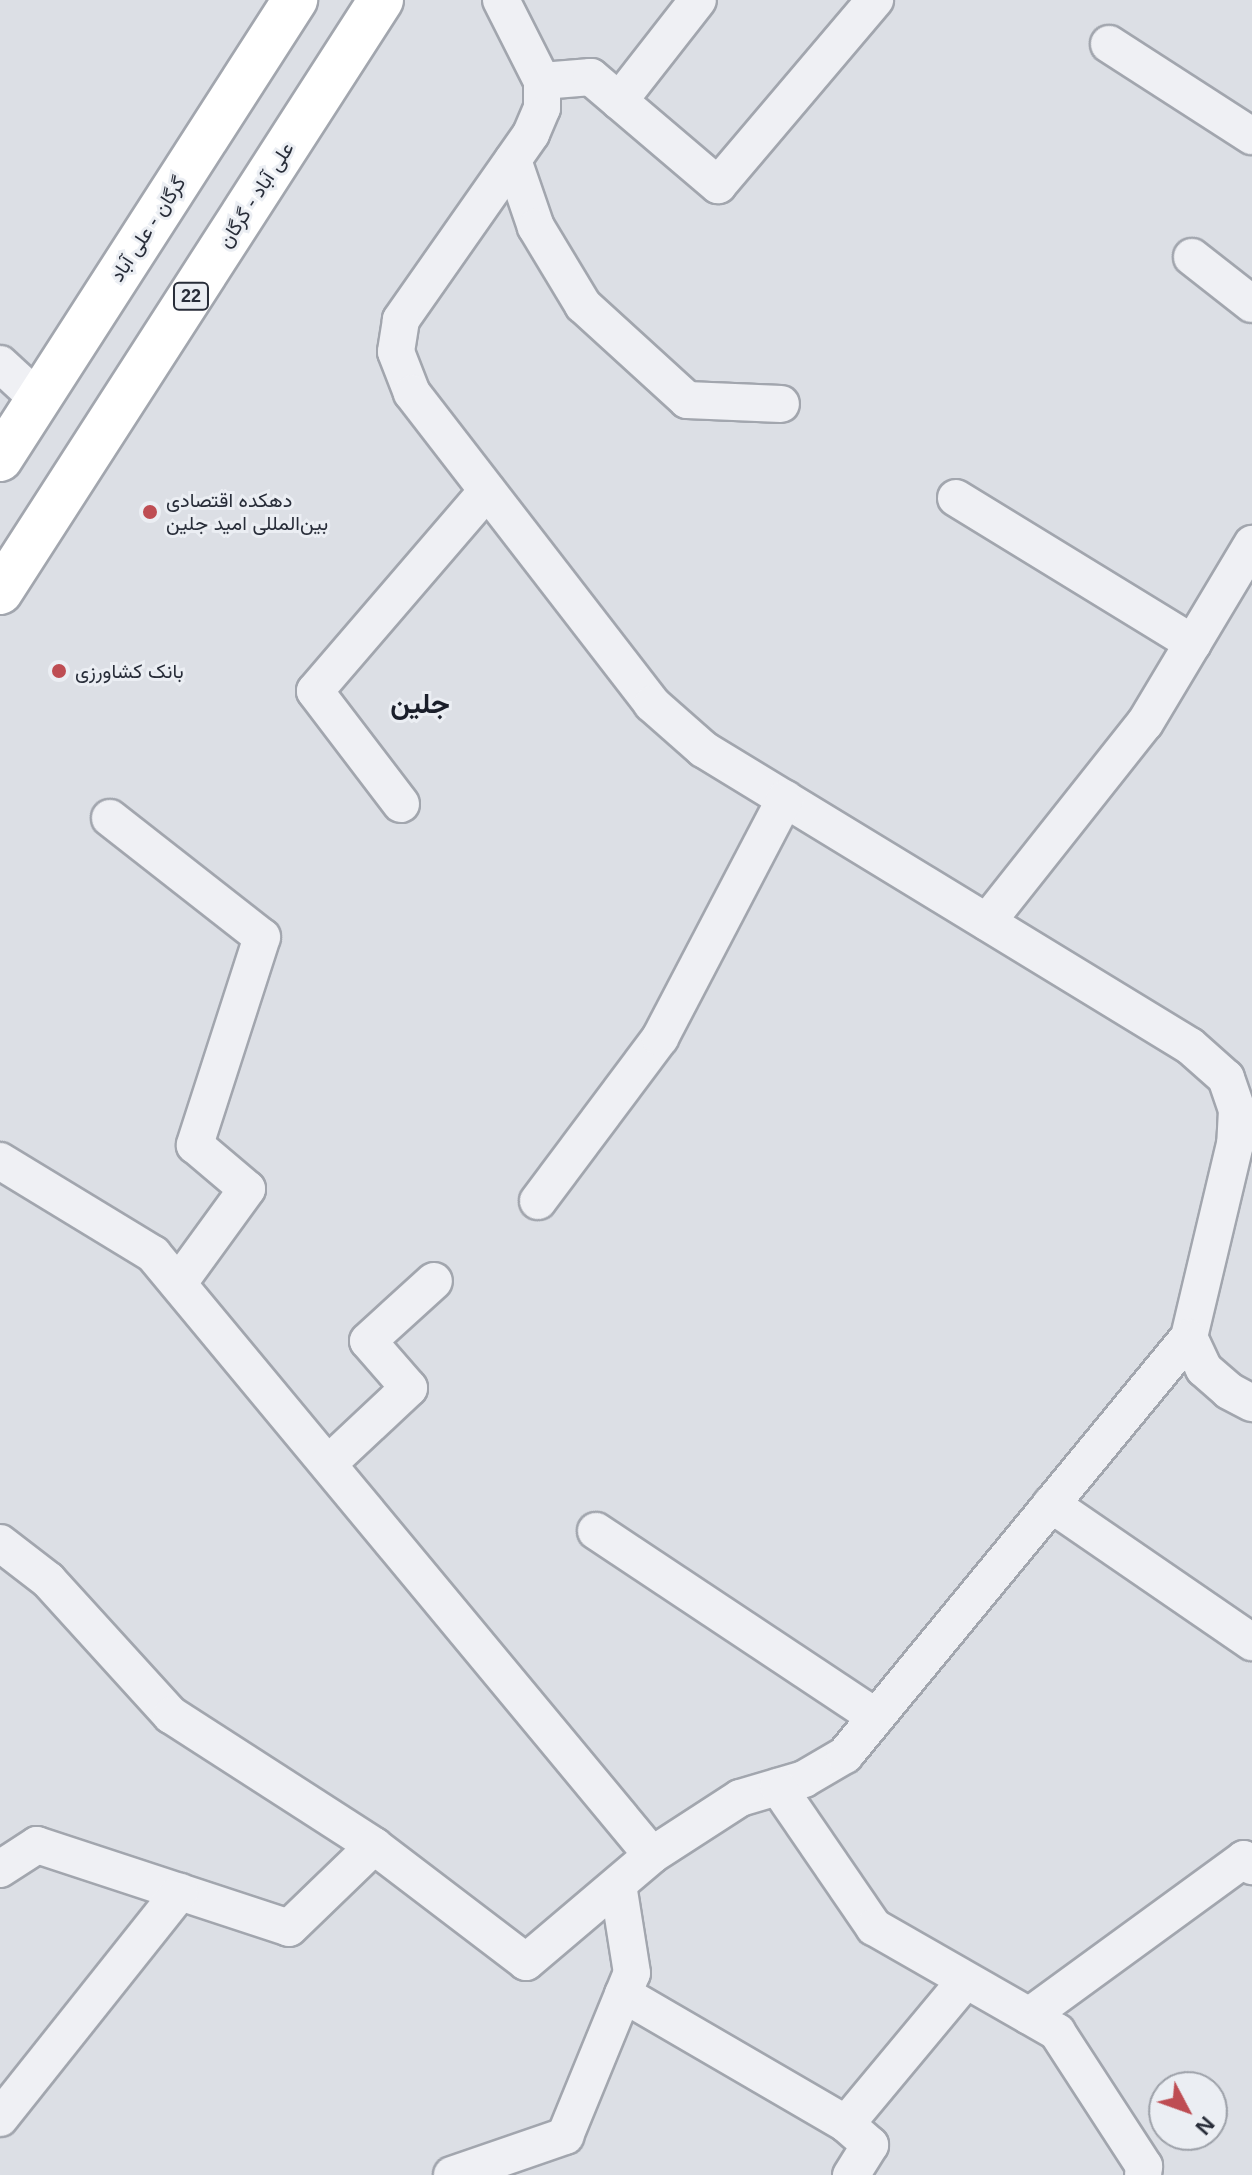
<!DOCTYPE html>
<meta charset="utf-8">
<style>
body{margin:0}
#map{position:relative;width:1252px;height:2175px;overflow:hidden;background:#dcdfe5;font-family:Helvetica,Vazirmatn,sans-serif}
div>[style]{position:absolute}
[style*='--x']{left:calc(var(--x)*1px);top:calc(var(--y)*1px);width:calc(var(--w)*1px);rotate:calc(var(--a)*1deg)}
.roads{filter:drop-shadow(2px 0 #a2a6ae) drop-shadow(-2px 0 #a2a6ae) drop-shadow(0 2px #a2a6ae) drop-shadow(0 -2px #a2a6ae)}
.minor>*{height:36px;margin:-18px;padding:0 18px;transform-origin:18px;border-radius:18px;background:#eff0f4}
.trunk>*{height:44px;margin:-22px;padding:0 22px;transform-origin:22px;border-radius:22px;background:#fff}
.dots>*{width:22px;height:22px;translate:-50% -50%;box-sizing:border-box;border:4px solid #ebeef3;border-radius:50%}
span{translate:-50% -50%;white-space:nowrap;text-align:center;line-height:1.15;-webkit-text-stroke:6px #ebeef3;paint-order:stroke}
.shield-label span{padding:2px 6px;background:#ebeef3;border:2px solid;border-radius:6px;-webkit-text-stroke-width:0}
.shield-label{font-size:18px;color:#282d39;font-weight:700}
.street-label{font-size:20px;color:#282d39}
.poi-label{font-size:20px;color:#282d39}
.left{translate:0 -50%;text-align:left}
.district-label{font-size:28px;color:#1a1e2a;font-weight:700}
.north{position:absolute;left:1148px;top:2071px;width:80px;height:80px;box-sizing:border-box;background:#ebeef3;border:2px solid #9da1a9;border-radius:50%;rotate:131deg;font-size:22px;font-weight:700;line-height:32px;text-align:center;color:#282d39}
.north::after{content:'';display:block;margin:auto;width:28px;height:36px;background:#be4d53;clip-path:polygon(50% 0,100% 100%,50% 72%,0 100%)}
</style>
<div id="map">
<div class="roads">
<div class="minor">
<i style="--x:501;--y:0;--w:91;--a:63.2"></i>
<i style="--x:542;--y:81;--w:27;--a:90"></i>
<i style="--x:542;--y:108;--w:28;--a:113"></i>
<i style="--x:531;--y:134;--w:227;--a:125"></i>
<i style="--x:401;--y:320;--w:32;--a:99"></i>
<i style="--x:396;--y:352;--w:44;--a:68.7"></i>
<i style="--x:412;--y:393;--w:393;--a:52.3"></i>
<i style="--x:652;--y:704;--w:68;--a:41.4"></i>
<i style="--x:703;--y:749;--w:570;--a:31.38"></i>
<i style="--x:1190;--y:1046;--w:48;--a:41.6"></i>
<i style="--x:1226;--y:1078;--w:34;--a:71"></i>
<i style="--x:1237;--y:1110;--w:34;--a:93"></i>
<i style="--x:1235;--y:1144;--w:198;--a:103.4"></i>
<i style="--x:1189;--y:1337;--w:35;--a:65"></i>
<i style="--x:1204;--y:1369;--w:33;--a:41"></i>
<i style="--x:1229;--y:1391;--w:26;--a:28"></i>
<i style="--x:1109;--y:44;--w:170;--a:32.8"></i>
<i style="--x:542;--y:81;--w:49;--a:-4.7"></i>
<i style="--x:591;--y:77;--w:167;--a:40.4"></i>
<i style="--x:718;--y:185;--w:243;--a:-49.7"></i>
<i style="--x:619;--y:101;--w:128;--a:-52"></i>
<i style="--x:513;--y:160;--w:71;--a:71.1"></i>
<i style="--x:536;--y:227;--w:91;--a:58.9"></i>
<i style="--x:583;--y:305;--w:141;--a:42.4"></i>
<i style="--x:687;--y:400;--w:94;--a:2.4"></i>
<i style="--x:1192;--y:257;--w:76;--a:38.1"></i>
<i style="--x:0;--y:364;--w:52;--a:42.6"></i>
<i style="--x:956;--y:498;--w:278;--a:31.5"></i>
<i style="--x:401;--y:804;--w:142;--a:-127.3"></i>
<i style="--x:315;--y:691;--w:264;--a:-49.3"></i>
<i style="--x:110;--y:818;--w:193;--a:38.1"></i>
<i style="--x:262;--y:937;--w:219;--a:107.9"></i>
<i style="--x:195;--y:1145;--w:68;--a:40.2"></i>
<i style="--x:247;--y:1189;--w:117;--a:126"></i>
<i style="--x:987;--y:922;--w:254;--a:-51.6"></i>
<i style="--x:1145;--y:723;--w:209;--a:-59.1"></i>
<i style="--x:0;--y:1161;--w:179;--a:31.3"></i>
<i style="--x:153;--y:1254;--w:781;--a:50.3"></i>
<i style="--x:538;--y:1201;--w:204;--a:-53.2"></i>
<i style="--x:660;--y:1038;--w:270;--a:-62.4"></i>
<i style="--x:328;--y:1464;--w:111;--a:-43.2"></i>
<i style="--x:409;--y:1388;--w:62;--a:-131.1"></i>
<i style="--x:368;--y:1341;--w:89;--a:-42.3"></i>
<i style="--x:1051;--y:1504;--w:244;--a:34.5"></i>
<i style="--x:596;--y:1531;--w:336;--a:33.6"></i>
<i style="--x:0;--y:1543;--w:61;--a:37.6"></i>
<i style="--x:48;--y:1580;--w:183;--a:47.7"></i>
<i style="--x:171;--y:1715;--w:242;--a:32.8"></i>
<i style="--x:374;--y:1846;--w:191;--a:37.3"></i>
<i style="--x:526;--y:1962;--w:165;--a:-40.3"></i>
<i style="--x:652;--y:1855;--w:105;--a:-32.9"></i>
<i style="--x:740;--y:1798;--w:67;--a:-16.5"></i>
<i style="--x:804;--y:1779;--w:48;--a:-30.3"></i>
<i style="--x:845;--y:1755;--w:541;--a:-50.55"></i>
<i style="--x:778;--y:1787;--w:170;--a:55.6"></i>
<i style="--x:874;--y:1927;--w:211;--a:29.8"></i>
<i style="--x:1057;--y:2032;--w:160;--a:57"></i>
<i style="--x:1144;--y:2166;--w:9;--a:96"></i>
<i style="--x:0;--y:1869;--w:44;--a:-33"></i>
<i style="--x:37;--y:1845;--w:265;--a:18.2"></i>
<i style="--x:289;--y:1928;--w:118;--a:-44"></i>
<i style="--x:623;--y:1994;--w:258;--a:30.2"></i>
<i style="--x:846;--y:2124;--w:187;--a:-50.2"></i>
<i style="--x:1029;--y:2016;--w:266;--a:-36.1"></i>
<i style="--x:1244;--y:1859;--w:11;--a:41"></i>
<i style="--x:0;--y:2118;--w:289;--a:-51.5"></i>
<i style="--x:846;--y:2124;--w:32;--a:41"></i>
<i style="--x:870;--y:2145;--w:36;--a:122"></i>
<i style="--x:452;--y:2175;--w:120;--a:-19"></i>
<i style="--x:565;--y:2136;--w:176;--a:-67.7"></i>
<i style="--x:632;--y:1973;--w:89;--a:-99"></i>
</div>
<div class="trunk">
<i style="--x:0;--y:459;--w:546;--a:-57.27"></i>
<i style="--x:0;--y:592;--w:704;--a:-57.24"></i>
</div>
</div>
<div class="dots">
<i style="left:150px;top:512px;background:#be4d53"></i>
<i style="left:59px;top:671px;background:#be4d53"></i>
</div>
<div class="shield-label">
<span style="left:191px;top:296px">22</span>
</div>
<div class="street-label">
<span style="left:256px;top:195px;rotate:-57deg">علی آباد - گرگان</span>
<span style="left:148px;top:229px;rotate:-57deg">گرگان - علی آباد</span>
</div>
<div class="poi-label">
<span class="left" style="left:166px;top:512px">دهکده اقتصادی<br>بین‌المللی امید جلین</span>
<span class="left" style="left:75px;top:671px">بانک کشاورزی</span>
</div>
<div class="district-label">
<span style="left:420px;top:704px">جلین</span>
</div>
<div class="north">N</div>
</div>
